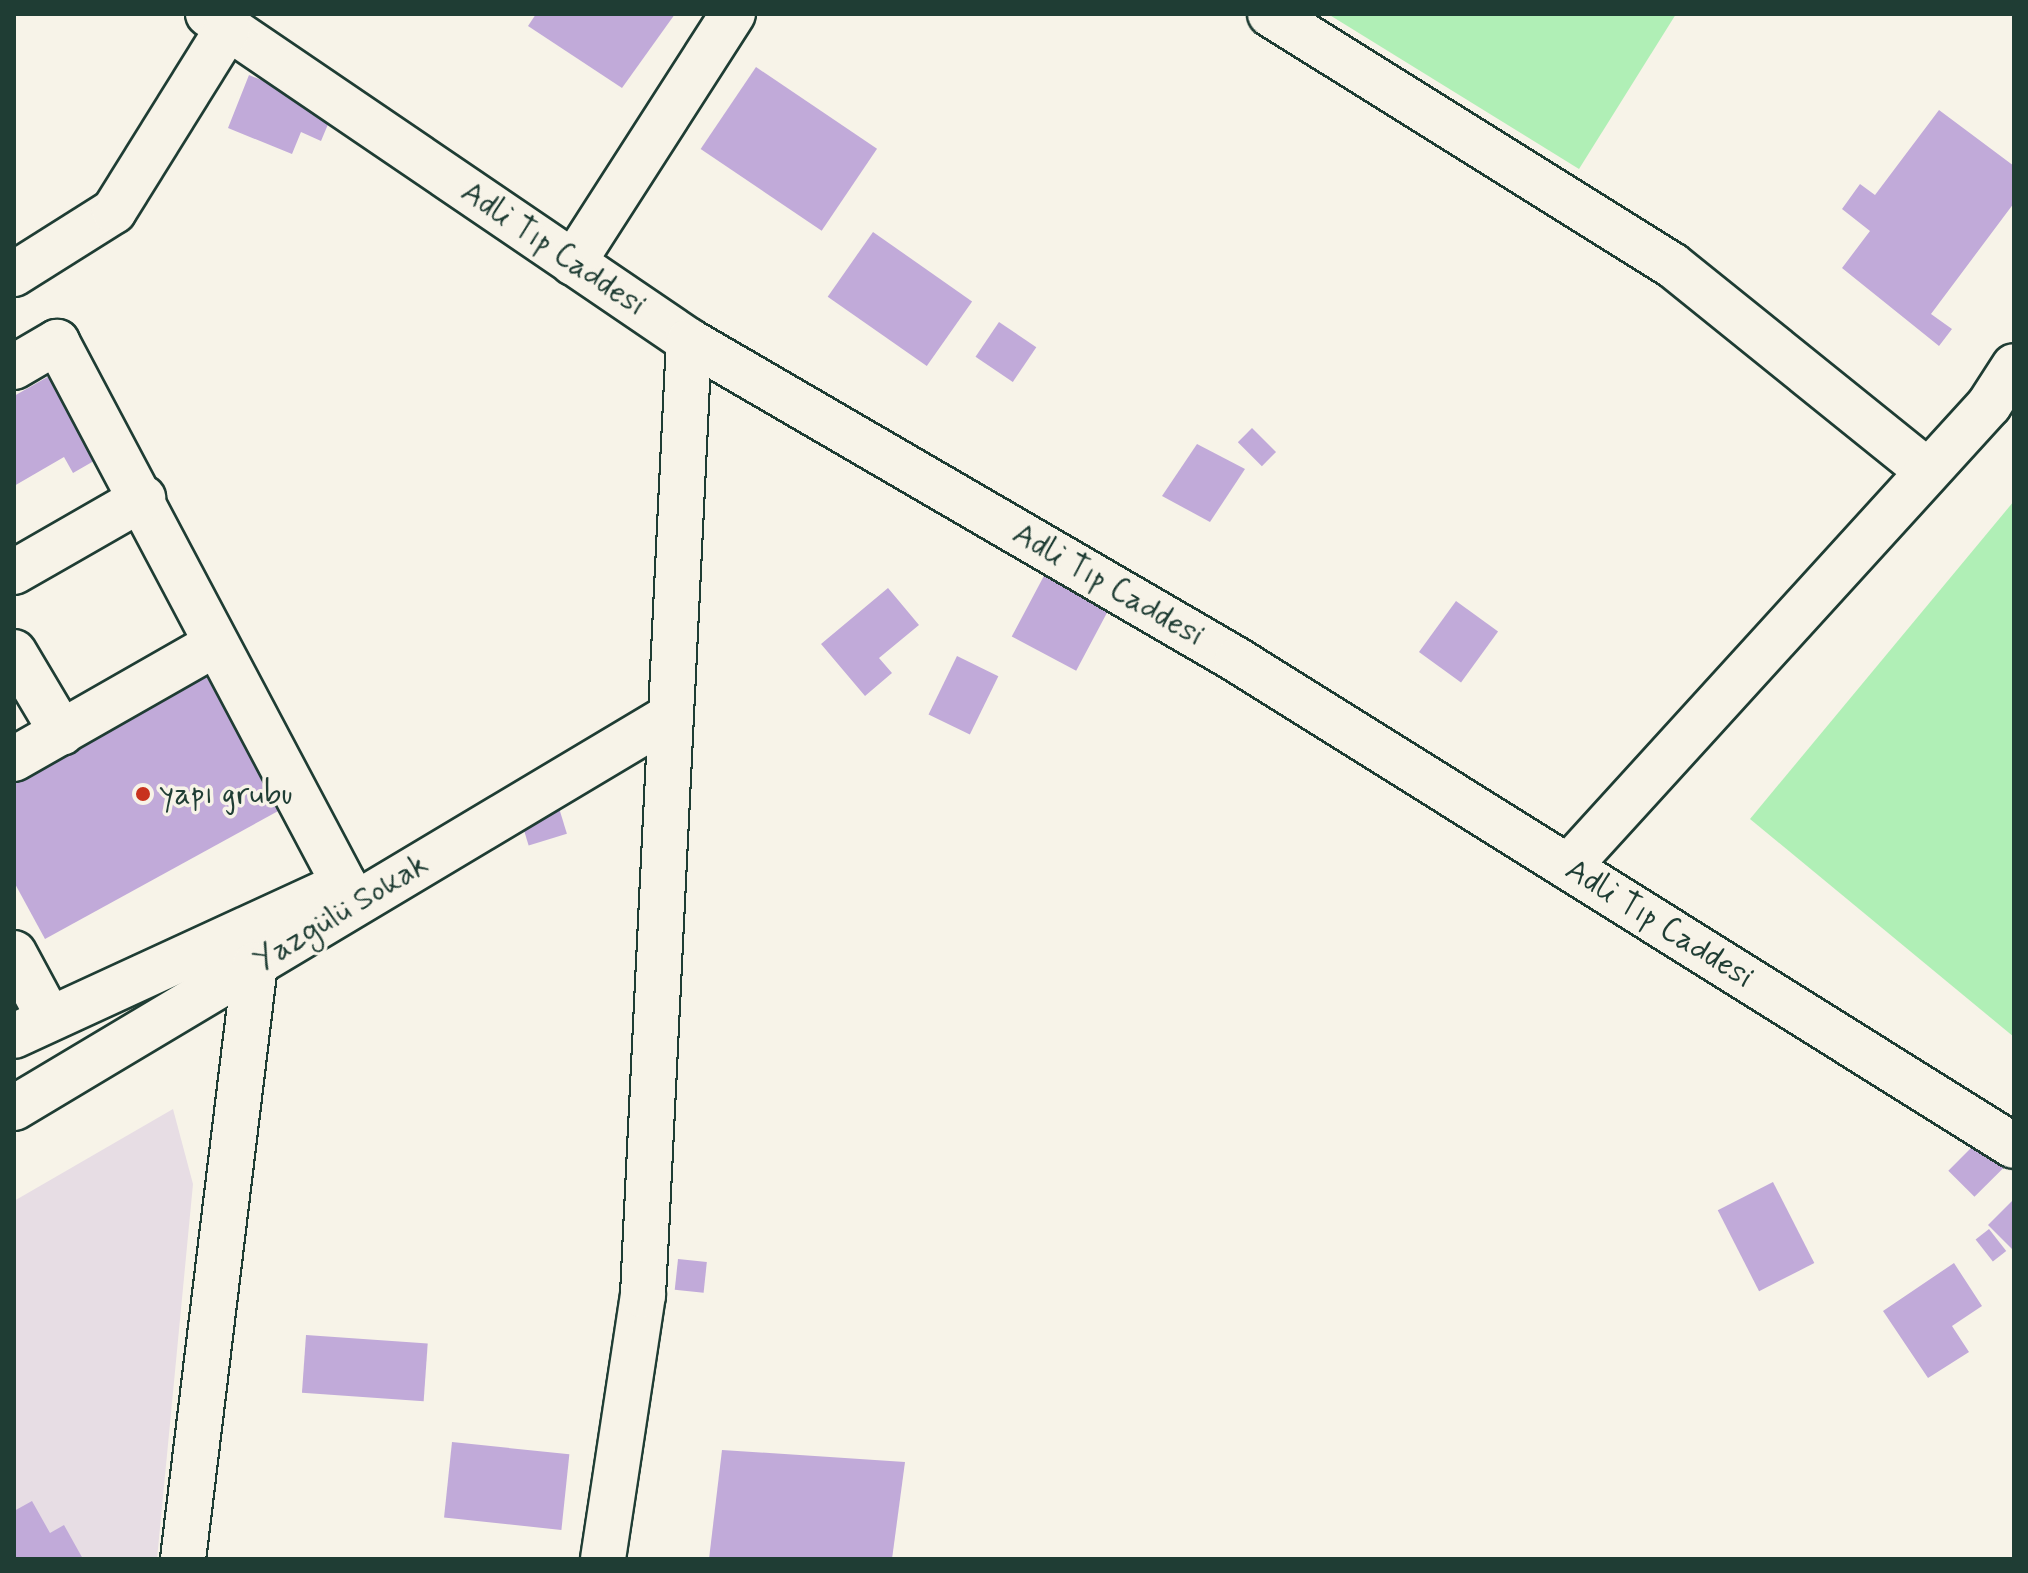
<!DOCTYPE html>
<meta charset="utf-8">
<style>
body{margin:0}
#map{position:relative;width:2028px;height:1573px;overflow:hidden;background:#f7f3e8;font-family:Mynerve,sans-serif}
div>[style]{position:absolute}
[style*='--x']{left:calc(var(--x)*1px);top:calc(var(--y)*1px);width:calc(var(--w)*1px);rotate:calc(var(--a)*1deg)}
.built>*{inset:0;background:#e7dde4}
.green>*{inset:0;background:#b0efb6}
.building>*{inset:0;background:#c1aad9;transform-origin:0 0}
.roads{filter:drop-shadow(2px 0 #1f3d34) drop-shadow(-2px 0 #1f3d34) drop-shadow(0 2px #1f3d34) drop-shadow(0 -2px #1f3d34)}
.minor>*{height:44px;margin:-22px;padding:0 22px;transform-origin:22px;border-radius:22px;background:#f7f3e8}
.dots>*{width:22px;height:22px;translate:-50% -50%;box-sizing:border-box;border:4px solid #f7f3e8;border-radius:50%}
span{translate:-50% -50%;white-space:nowrap;text-align:center;line-height:1.15;-webkit-text-stroke:7px #f7f3e8;paint-order:stroke}
.street-label{font-size:32px;color:#1f3d34}
.poi-label{font-size:32px;color:#1f3d34}
.left{translate:0 -50%;text-align:left}
.frame{position:absolute;inset:0;border:16px solid #1f3d34;pointer-events:none}
</style>
<div id="map">
<div class="built">
<i style="clip-path:polygon(173px 1109px,193px 1184px,157px 1559px,14px 1559px,14px 1201px)"></i>
</div>
<div class="green">
<i style="clip-path:polygon(1328px 14px,1676px 14px,1579px 169px)"></i>
<i style="clip-path:polygon(2014px 501px,2014px 1037px,1750px 819px)"></i>
</div>
<div class="building">
<i style="clip-path:polygon(536px 14px,675px 14px,622px 88px,528px 26px)"></i>
<i style="left:756px;top:67px;width:146px;height:99px;rotate:34deg"></i>
<i style="clip-path:polygon(249px 75px,334px 110px,321px 141px,301px 132px,292px 154px,228px 128px)"></i>
<i style="clip-path:polygon(1939px 110px,2014px 166px,2014px 203px,1931px 314px,1952px 329px,1939px 346px,1842px 268px,1870px 231px,1842px 209px,1860px 184px,1875px 195px)"></i>
<i style="left:873px;top:232px;width:121px;height:79px;rotate:35deg"></i>
<i style="left:999px;top:322px;width:45px;height:42px;rotate:34deg"></i>
<i style="clip-path:polygon(58px 371px,106px 454px,73px 473px,64px 457px,14px 486px,14px 396px)"></i>
<i style="left:1252px;top:428px;width:34px;height:20px;rotate:45deg"></i>
<i style="clip-path:polygon(1197px 444px,1245px 469px,1210px 522px,1162px 496px)"></i>
<i style="left:1046px;top:572px;width:73px;height:73px;rotate:28deg"></i>
<i style="clip-path:polygon(888px 588px,919px 625px,879px 658px,892px 673px,865px 696px,821px 644px)"></i>
<i style="left:1456px;top:601px;width:52px;height:63px;rotate:36deg"></i>
<i style="left:957px;top:656px;width:46px;height:65px;rotate:26deg"></i>
<i style="clip-path:polygon(205px 674px,280px 810px,45px 939px,14px 882px,14px 779px)"></i>
<i style="left:559px;top:808px;width:27px;height:40px;rotate:73deg"></i>
<i style="left:1978px;top:1141px;width:37px;height:42px;rotate:45deg"></i>
<i style="left:1773px;top:1182px;width:91px;height:62px;rotate:63deg"></i>
<i style="clip-path:polygon(2014px 1199px,2014px 1251px,1988px 1225px)"></i>
<i style="left:1989px;top:1229px;width:28px;height:17px;rotate:52deg"></i>
<i style="left:678px;top:1259px;width:29px;height:31px;rotate:6deg"></i>
<i style="clip-path:polygon(1954px 1263px,1982px 1306px,1952px 1326px,1969px 1352px,1928px 1378px,1883px 1311px)"></i>
<i style="left:306px;top:1335px;width:122px;height:58px;rotate:4deg"></i>
<i style="left:452px;top:1442px;width:118px;height:76px;rotate:6deg"></i>
<i style="clip-path:polygon(722px 1450px,905px 1462px,892px 1559px,709px 1559px)"></i>
<i style="clip-path:polygon(32px 1501px,50px 1533px,64px 1525px,83px 1559px,14px 1559px,14px 1511px)"></i>
</div>
<div class="roads">
<div class="minor">
<i style="--x:208;--y:14;--w:582;--a:34.21"></i>
<i style="--x:689;--y:341;--w:634;--a:30.2"></i>
<i style="--x:1237;--y:660;--w:916;--a:32.03"></i>
<i style="--x:1270;--y:14;--w:474;--a:32"></i>
<i style="--x:1672;--y:265;--w:328;--a:38.9"></i>
<i style="--x:573;--y:263;--w:296;--a:-57.3"></i>
<i style="--x:14;--y:274;--w:118;--a:-32.2"></i>
<i style="--x:114;--y:211;--w:216;--a:-58.1"></i>
<i style="--x:14;--y:367;--w:50;--a:-30.2"></i>
<i style="--x:57;--y:342;--w:613;--a:62.1"></i>
<i style="--x:344;--y:884;--w:363;--a:155.3"></i>
<i style="--x:14;--y:572;--w:149;--a:-29.8"></i>
<i style="--x:14;--y:652;--w:94;--a:59.3"></i>
<i style="--x:14;--y:759;--w:232;--a:-29.7"></i>
<i style="--x:1568;--y:867;--w:625;--a:-47.66"></i>
<i style="--x:1989;--y:405;--w:46;--a:-57.3"></i>
<i style="--x:14;--y:953;--w:74;--a:61.7"></i>
<i style="--x:14;--y:1108;--w:761;--a:-30.85"></i>
<i style="--x:183;--y:1559;--w:599;--a:-83.1"></i>
<i style="--x:603;--y:1559;--w:267;--a:-81.4"></i>
<i style="--x:643;--y:1295;--w:955;--a:-87.24"></i>
</div>
</div>
<div class="dots">
<i style="left:143px;top:794px;background:#c8321e"></i>
</div>
<div class="street-label">
<span style="left:553px;top:249px;rotate:34deg">Adli Tıp Caddesi</span>
<span style="left:1108px;top:585px;rotate:30deg">Adli Tıp Caddesi</span>
<span style="left:341px;top:913px;rotate:-31deg">Yazgülü Sokak</span>
<span style="left:1659px;top:924px;rotate:32deg">Adli Tıp Caddesi</span>
</div>
<div class="poi-label">
<span class="left" style="left:159px;top:794px">yapı grubu</span>
</div>
<div class="frame"></div>
</div>
